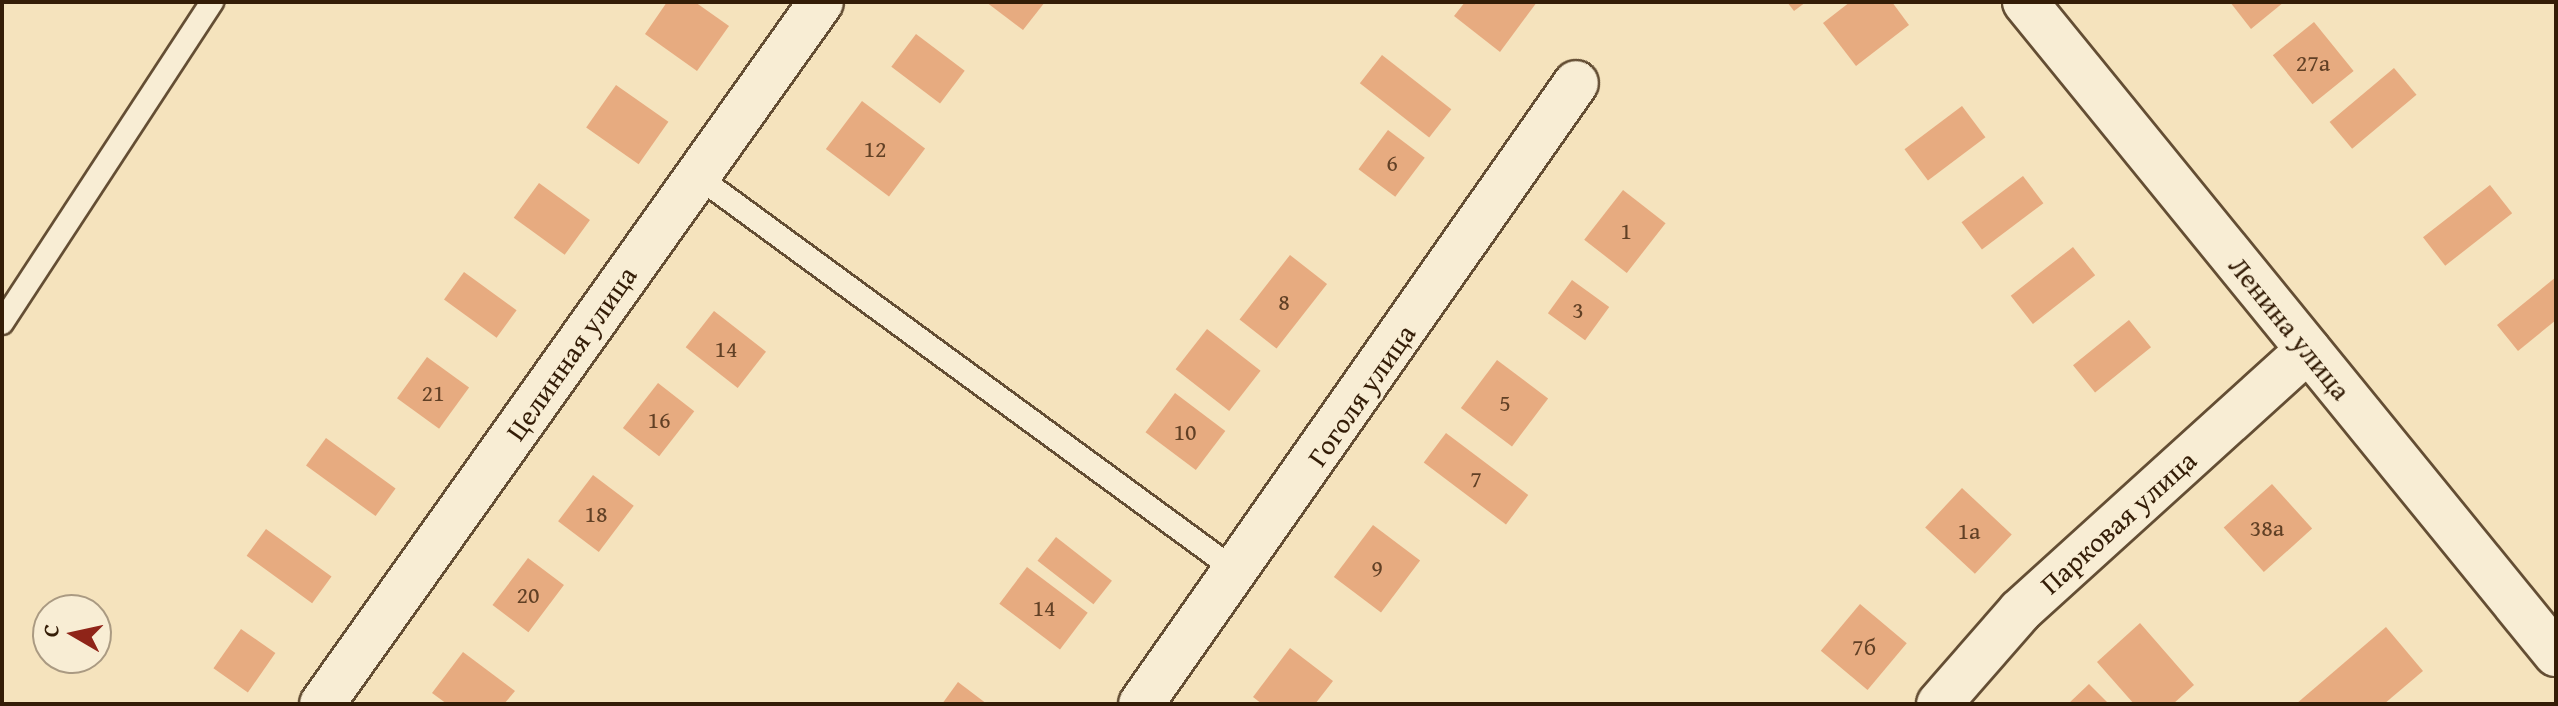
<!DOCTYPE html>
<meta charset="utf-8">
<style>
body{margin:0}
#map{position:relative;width:2558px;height:706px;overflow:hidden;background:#f5e3bd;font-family:"Gentium Book Plus",serif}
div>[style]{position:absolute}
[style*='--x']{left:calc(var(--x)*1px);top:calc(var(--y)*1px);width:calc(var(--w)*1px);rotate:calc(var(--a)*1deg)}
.building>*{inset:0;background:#e7ab80;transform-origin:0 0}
.roads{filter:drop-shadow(2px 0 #644e34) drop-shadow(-2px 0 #644e34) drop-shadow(0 2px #644e34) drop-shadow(0 -2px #644e34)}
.service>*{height:22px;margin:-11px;padding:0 11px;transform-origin:11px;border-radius:11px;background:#f8edd4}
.minor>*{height:44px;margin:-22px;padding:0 22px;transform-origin:22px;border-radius:22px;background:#f8edd4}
.tertiary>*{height:44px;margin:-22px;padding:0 22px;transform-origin:22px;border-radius:22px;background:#f8edd4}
span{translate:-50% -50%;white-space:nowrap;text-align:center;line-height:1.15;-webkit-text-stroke:6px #f8edd4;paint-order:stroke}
.number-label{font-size:24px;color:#614025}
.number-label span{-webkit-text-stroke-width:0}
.street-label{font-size:28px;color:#341d07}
.frame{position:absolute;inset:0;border:4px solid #341d07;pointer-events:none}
.north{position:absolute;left:32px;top:594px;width:80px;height:80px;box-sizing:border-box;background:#f8edd4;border:2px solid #aa9a82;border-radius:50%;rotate:279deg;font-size:22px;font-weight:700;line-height:32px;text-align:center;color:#341d07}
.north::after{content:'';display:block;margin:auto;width:28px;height:36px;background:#8f2418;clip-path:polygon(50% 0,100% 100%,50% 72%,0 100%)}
</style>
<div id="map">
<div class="building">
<i style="clip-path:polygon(667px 2px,695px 2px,729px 26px,697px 71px,645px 34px)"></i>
<i style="clip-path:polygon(986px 2px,1045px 2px,1023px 30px)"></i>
<i style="clip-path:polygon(1465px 2px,1537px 2px,1500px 52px,1454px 16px)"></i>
<i style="clip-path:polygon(1787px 2px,1806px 2px,1794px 11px)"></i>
<i style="clip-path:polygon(1850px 2px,1892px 2px,1909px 25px,1856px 66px,1823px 23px)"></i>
<i style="clip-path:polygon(2230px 2px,2284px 2px,2251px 29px)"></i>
<i style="left:2314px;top:22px;width:63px;height:53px;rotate:51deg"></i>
<i style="left:916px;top:34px;width:61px;height:41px;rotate:37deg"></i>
<i style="left:1382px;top:55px;width:88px;height:36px;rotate:38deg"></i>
<i style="left:2394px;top:68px;width:35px;height:84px;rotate:50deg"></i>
<i style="left:616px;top:85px;width:64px;height:52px;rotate:35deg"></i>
<i style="left:862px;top:101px;width:79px;height:60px;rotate:37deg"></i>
<i style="left:1962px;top:106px;width:39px;height:72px;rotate:53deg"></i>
<i style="left:1388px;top:130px;width:46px;height:49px;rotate:37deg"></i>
<i style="left:2023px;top:176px;width:34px;height:77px;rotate:53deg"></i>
<i style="left:539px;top:183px;width:63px;height:43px;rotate:36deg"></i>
<i style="left:2490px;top:185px;width:36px;height:85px;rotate:52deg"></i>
<i style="left:1623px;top:190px;width:54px;height:63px;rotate:38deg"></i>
<i style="left:2073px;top:247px;width:36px;height:79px;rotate:52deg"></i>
<i style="left:1290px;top:255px;width:47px;height:82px;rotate:38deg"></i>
<i style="left:464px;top:272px;width:65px;height:34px;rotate:36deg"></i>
<i style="clip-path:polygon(2556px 277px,2556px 320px,2518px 351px,2497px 325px)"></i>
<i style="left:1572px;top:280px;width:46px;height:41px;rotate:36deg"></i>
<i style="left:714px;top:311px;width:66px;height:46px;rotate:38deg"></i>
<i style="left:2129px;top:320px;width:35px;height:72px;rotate:51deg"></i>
<i style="left:1207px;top:329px;width:68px;height:51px;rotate:38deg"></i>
<i style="left:427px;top:357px;width:52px;height:51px;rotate:36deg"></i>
<i style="left:1497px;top:360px;width:64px;height:60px;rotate:37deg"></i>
<i style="left:658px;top:383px;width:46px;height:57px;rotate:38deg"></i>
<i style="left:1175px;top:393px;width:63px;height:49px;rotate:37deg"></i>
<i style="left:1446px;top:433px;width:103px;height:37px;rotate:37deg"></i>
<i style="left:326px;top:438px;width:86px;height:34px;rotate:36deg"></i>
<i style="left:593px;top:475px;width:51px;height:58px;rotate:37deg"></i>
<i style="left:2272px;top:484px;width:60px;height:65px;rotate:48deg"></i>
<i style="left:1962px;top:488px;width:68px;height:54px;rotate:43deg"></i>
<i style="left:1373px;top:525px;width:59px;height:65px;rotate:37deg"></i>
<i style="left:266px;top:529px;width:81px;height:33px;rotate:36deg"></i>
<i style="left:1056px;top:537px;width:71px;height:30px;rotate:38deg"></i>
<i style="left:528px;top:558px;width:45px;height:59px;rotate:37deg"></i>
<i style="left:1027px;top:567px;width:76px;height:46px;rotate:37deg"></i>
<i style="left:1860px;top:604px;width:61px;height:61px;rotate:40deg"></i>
<i style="clip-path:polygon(2140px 623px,2194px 685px,2173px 704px,2134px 704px,2097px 662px)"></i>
<i style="clip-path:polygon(2386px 627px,2423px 671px,2384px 704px,2296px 704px)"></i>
<i style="left:241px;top:629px;width:42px;height:48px;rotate:35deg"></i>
<i style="clip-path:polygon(1290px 648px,1333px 681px,1315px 704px,1262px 704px,1253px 697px)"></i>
<i style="clip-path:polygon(463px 652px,515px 691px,504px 704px,447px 704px,432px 693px)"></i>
<i style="clip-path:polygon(958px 682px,987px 704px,942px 704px)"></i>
<i style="clip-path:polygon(2089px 684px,2109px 704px,2068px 704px)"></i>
</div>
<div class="roads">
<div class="service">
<i style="--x:697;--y:176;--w:672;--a:36.22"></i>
<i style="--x:2;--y:323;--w:384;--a:-56.8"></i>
</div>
<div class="minor">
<i style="--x:1141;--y:704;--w:758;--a:-54.99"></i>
<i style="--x:1939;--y:704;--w:123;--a:-48.9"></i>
<i style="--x:2020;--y:611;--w:389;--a:-42.2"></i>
</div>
<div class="tertiary">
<i style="--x:2025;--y:2;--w:841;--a:50.84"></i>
<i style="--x:322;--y:704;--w:861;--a:-54.59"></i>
</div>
</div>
<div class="number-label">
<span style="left:2313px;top:63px">27а</span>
<span style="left:875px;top:149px">12</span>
<span style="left:1392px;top:163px">6</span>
<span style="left:1626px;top:231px">1</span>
<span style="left:1284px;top:302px">8</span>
<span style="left:1578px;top:310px">3</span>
<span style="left:726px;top:349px">14</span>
<span style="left:433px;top:393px">21</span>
<span style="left:1505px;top:403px">5</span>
<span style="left:659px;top:420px">16</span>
<span style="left:1185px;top:432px">10</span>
<span style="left:1476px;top:479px">7</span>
<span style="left:596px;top:514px">18</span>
<span style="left:2267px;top:528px">38а</span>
<span style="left:1969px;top:531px">1а</span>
<span style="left:1377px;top:568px">9</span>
<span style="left:528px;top:595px">20</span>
<span style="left:1044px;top:608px">14</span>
<span style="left:1864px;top:647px">7б</span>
</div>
<div class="street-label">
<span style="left:2290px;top:328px;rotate:51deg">Ленина улица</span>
<span style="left:571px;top:353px;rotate:-55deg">Целинная улица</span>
<span style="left:1361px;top:395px;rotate:-55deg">Гоголя улица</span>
<span style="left:2118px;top:522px;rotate:-42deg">Парковая улица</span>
</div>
<div class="frame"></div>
<div class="north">С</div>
</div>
